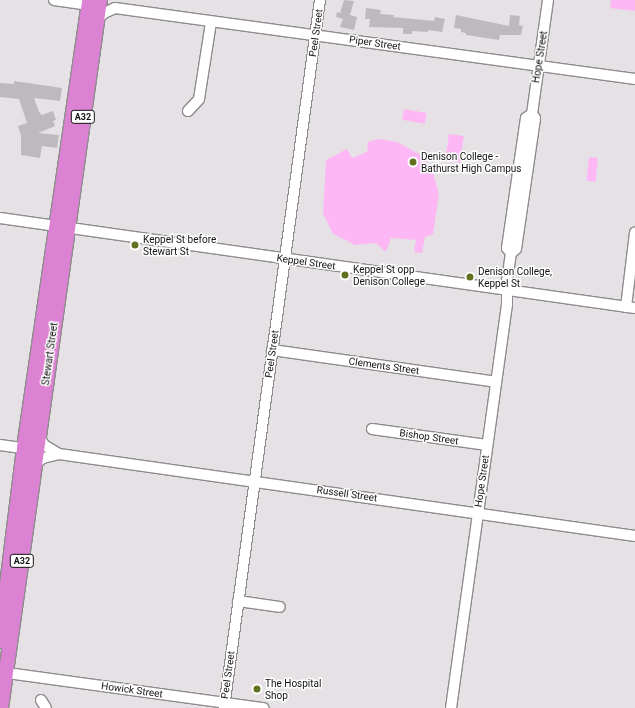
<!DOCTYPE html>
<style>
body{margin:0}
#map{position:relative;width:635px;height:708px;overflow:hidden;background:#e5e1e4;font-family:Roboto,sans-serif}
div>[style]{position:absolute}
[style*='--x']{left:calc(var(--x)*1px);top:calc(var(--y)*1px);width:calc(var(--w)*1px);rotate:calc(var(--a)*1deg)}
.green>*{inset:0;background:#fdb7f5;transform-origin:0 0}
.building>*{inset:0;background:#bdbabd}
.roads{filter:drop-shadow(1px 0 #8e8b8e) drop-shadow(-1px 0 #8e8b8e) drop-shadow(0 1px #8e8b8e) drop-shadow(0 -1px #8e8b8e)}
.minor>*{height:10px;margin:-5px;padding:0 5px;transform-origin:5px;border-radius:5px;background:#fff}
.highway>*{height:14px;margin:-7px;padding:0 7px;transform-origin:7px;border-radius:7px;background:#dc82d3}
.dots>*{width:11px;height:11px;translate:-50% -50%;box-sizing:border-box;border:2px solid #fff;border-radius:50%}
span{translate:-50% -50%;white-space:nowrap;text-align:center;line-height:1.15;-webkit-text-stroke:3px #fff;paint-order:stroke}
.shield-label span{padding:1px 3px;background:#fff;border:1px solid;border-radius:3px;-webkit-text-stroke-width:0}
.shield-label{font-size:9px;color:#141314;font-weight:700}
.street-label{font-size:10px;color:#141314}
.poi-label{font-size:10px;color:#141314}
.left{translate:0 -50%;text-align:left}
</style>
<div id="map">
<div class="green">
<i style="clip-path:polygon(611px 0,635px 0,635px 11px,610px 8px)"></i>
<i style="left:404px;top:109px;width:23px;height:11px;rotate:10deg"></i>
<i style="left:449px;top:134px;width:15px;height:27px;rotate:8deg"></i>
<i style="clip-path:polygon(379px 139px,397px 142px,419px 154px,432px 169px,439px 194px,433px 234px,425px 237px,422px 253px,414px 252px,416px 240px,391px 238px,386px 252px,376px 243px,355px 245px,333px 234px,323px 213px,326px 160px,347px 149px,352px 158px,367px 152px,368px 142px)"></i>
<i style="left:589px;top:157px;width:9px;height:24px;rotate:6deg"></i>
</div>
<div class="building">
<i style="clip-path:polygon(344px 0,354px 1px,350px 15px,357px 17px,354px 30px,340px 27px,343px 19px,336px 17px,337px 12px,340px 13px)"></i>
<i style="clip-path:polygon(366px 8px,381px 10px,380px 14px,394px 15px,393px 17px,434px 21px,435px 17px,445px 19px,442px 32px,428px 30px,428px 32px,412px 31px,412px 34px,403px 34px,403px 28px,369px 27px,370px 19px,365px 19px)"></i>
<i style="clip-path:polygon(456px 15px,509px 26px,510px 15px,520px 16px,519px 25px,523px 26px,521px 35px,500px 35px,499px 40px,466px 35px,466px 33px,461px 32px,461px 29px,454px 28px)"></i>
<i style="clip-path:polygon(14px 81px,62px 88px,60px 101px,34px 98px,39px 112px,42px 115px,53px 111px,56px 120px,53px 121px,55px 126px,38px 133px,59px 135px,57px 148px,42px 146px,40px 158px,21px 155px,21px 136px,18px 126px,27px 123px,19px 99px,0 97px,0 83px,14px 84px)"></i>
</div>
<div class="roads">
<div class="minor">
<i style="--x:54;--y:0;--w:41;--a:8.3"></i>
<i style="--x:97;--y:20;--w:10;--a:-45"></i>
<i style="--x:104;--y:13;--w:12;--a:-24"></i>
<i style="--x:115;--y:8;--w:525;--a:7.77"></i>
<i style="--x:188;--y:111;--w:16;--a:-47"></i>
<i style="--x:199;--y:99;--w:78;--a:-81.1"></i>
<i style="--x:0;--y:218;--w:641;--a:8.07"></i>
<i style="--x:511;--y:253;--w:6;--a:-129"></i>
<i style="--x:507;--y:248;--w:131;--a:-81.7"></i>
<i style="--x:526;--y:118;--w:7;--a:-34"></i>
<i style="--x:532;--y:114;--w:115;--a:-82"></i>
<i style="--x:626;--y:307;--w:75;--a:-83.1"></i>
<i style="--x:272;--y:350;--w:226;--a:8.1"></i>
<i style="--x:372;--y:429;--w:116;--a:7.9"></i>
<i style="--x:39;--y:436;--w:10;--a:61"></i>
<i style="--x:44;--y:445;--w:17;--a:31"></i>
<i style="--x:59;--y:454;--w:582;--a:8.1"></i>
<i style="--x:0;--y:445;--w:29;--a:8"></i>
<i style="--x:35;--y:464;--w:10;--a:-37"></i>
<i style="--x:43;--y:458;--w:16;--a:-14"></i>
<i style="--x:238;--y:601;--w:42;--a:8.1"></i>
<i style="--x:0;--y:672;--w:266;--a:7.8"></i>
<i style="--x:41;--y:700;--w:9;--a:58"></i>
<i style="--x:224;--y:708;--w:714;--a:-82.28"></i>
<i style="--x:451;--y:708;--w:408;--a:-82.1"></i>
<i style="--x:507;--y:304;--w:23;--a:-90"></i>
<i style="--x:507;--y:281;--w:28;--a:-82"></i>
<i style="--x:511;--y:253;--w:6;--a:-39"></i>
<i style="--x:516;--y:249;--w:132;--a:-81.7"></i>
<i style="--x:535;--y:118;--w:5;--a:-127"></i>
</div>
<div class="highway">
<i style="--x:0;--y:641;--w:194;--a:-82.9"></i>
<i style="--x:24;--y:448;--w:453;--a:-81.7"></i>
<i style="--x:1;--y:708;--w:715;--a:-82.04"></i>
</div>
</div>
<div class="dots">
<i style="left:413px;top:162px;background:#60711f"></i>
<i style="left:135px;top:245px;background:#60711f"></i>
<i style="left:345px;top:275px;background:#60711f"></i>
<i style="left:470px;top:277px;background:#60711f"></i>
<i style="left:257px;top:689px;background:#60711f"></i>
</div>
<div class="shield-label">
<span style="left:83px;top:117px">A32</span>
<span style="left:22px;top:561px">A32</span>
</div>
<div class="street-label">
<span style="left:316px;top:33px;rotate:-82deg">Peel Street</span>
<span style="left:375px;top:43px;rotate:8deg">Piper Street</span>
<span style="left:540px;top:57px;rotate:-81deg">Hope Street</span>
<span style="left:306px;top:262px;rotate:8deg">Keppel Street</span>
<span style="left:50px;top:354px;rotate:-82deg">Stewart Street</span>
<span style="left:272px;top:354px;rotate:-82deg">Peel Street</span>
<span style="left:384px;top:366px;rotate:8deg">Clements Street</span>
<span style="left:429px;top:437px;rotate:8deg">Bishop Street</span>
<span style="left:482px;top:481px;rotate:-82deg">Hope Street</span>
<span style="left:347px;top:494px;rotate:8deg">Russell Street</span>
<span style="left:228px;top:675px;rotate:-82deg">Peel Street</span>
<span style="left:132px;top:690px;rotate:8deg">Howick Street</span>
</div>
<div class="poi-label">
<span class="left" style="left:421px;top:162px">Denison College -<br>Bathurst High Campus</span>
<span class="left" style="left:143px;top:245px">Keppel St before<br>Stewart St</span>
<span class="left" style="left:353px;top:275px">Keppel St opp<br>Denison College</span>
<span class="left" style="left:478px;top:277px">Denison College,<br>Keppel St</span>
<span class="left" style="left:265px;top:689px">The Hospital<br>Shop</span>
</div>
</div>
